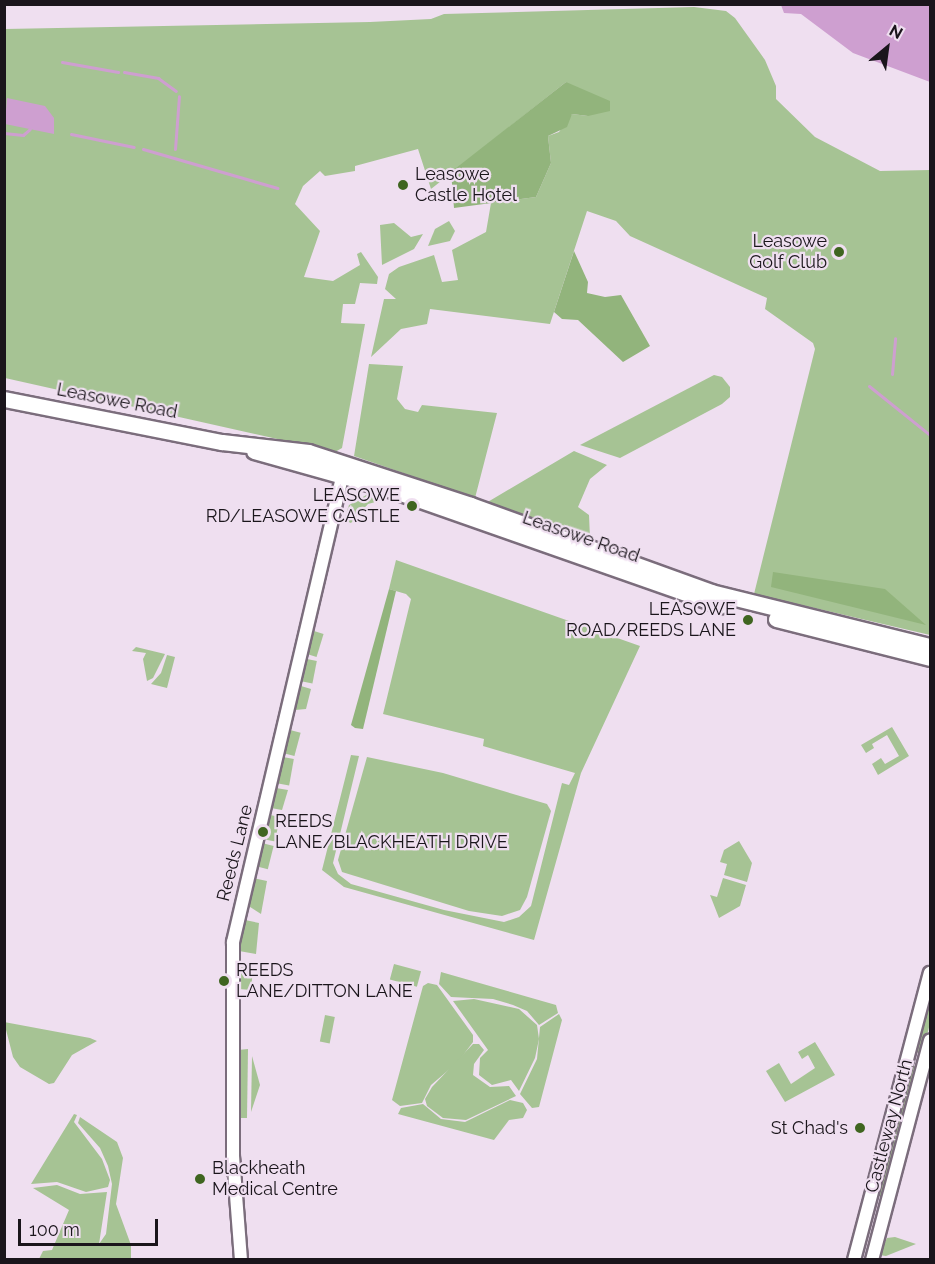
<!DOCTYPE html>
<style>
body{margin:0}
#map{position:relative;width:935px;height:1264px;overflow:hidden;background:#efdff0;font-family:Raleway,sans-serif}
div>[style]{position:absolute}
[style*='--x']{left:calc(var(--x)*1px);top:calc(var(--y)*1px);width:calc(var(--w)*1px);rotate:calc(var(--a)*1deg)}
.green>*{inset:0;background:#a6c394;transform-origin:0 0}
.forest>*{inset:0;background:#92b47c}
.water>*{inset:0;background:#ce9fd0}
.stream>*{height:3px;margin:-1.5px;padding:0 1.5px;transform-origin:1.5px;border-radius:1.5px;background:#ce9fd0}
.roads{filter:drop-shadow(2px 0 #7b6d7c) drop-shadow(-2px 0 #7b6d7c) drop-shadow(0 2px #7b6d7c) drop-shadow(0 -2px #7b6d7c)}
.minor>*{height:12px;margin:-6px;padding:0 6px;transform-origin:6px;border-radius:6px;background:#fff}
.major>*{height:15px;margin:-7.5px;padding:0 7.5px;transform-origin:7.5px;border-radius:7.5px;background:#fff}
.dots>*{width:16px;height:16px;translate:-50% -50%;box-sizing:border-box;border:3px solid #efdff0;border-radius:50%}
span{translate:-50% -50%;white-space:nowrap;text-align:center;line-height:1.15;-webkit-text-stroke:4.5px #efdff0;paint-order:stroke}
.poi-label{font-size:18px;color:#1a151b}
.left{translate:0 -50%;text-align:left}
.right{translate:-100% -50%;text-align:right}
.street-label{font-size:18px;color:#1a151b}
.frame{position:absolute;inset:0;border:6px solid #1a151b;pointer-events:none}
.north{position:absolute;left:857px;top:18px;width:60px;height:60px;-webkit-text-stroke:4px #efdff0;paint-order:stroke;rotate:29deg;font-size:16px;font-weight:700;line-height:24px;text-align:center;color:#1a151b}
.north::after{content:'';display:block;margin:auto;width:21px;height:27px;background:#1a151b;clip-path:polygon(50% 0,100% 100%,50% 72%,0 100%)}
.scale{position:absolute;left:18px;top:1219px;width:140px;height:27px;box-sizing:border-box;border:3px solid #1a151b;border-top:0;padding-left:8px;font-size:18px;line-height:21px;white-space:nowrap;color:#1a151b;-webkit-text-stroke:4px #efdff0;paint-order:stroke}
</style>
<div id="map">
<div class="green">
<i style="clip-path:polygon(694px 7px,726px 11px,735px 18px,765px 60px,776px 86px,776px 99px,815px 137px,880px 171px,930px 170px,930px 635px,754px 594px,815px 349px,813px 343px,765px 309px,767px 298px,630px 236px,616px 221px,587px 211px,550px 324px,430px 309px,427px 324px,401px 329px,371px 357px,384px 299px,396px 299px,385px 289px,389px 274px,399px 267px,434px 255px,442px 282px,458px 280px,452px 250px,486px 232px,491px 203px,536px 197px,551px 163px,548px 136px,559px 132px,572px 114px,588px 116px,566px 82px,431px 189px,418px 149px,355px 166px,355px 171px,325px 176px,320px 171px,303px 186px,295px 204px,320px 231px,304px 277px,333px 281px,360px 265px,357px 254px,361px 252px,378px 277px,377px 284px,360px 283px,355px 304px,343px 304px,341px 323px,365px 324px,342px 448px,335px 452px,5px 378px,5px 29px,370px 22px,431px 19px,444px 14px)"></i>
<i style="clip-path:polygon(449px 221px,455px 231px,450px 241px,428px 246px,435px 229px)"></i>
<i style="clip-path:polygon(394px 223px,411px 237px,423px 234px,414px 249px,382px 265px,380px 225px)"></i>
<i style="clip-path:polygon(369px 364px,403px 366px,397px 399px,405px 409px,418px 412px,422px 405px,497px 413px,475px 498px,354px 456px)"></i>
<i style="clip-path:polygon(714px 375px,722px 377px,730px 387px,730px 397px,722px 404px,620px 458px,580px 445px)"></i>
<i style="clip-path:polygon(574px 451px,607px 465px,590px 479px,578px 507px,589px 515px,590px 538px,486px 503px)"></i>
<i style="clip-path:polygon(368px 494px,383px 500px,368px 504px,351px 523px,344px 520px,349px 505px)"></i>
<i style="clip-path:polygon(396px 560px,640px 646px,581px 773px,534px 940px,344px 887px,322px 870px,351px 755px,359px 756px,333px 863px,338px 874px,351px 884px,444px 910px,504px 922px,519px 917px,531px 906px,562px 783px,569px 785px,575px 773px,483px 746px,484px 739px,383px 714px,411px 599px,406px 594px,389px 589px)"></i>
<i style="left:314px;top:631px;width:10px;height:24px;rotate:17deg"></i>
<i style="clip-path:polygon(136px 647px,165px 654px,153px 678px,147px 681px,143px 659px,146px 653px,132px 651px)"></i>
<i style="clip-path:polygon(167px 655px,175px 657px,167px 688px,151px 684px,161px 673px)"></i>
<i style="left:307px;top:659px;width:10px;height:23px;rotate:11deg"></i>
<i style="clip-path:polygon(301px 686px,311px 689px,306px 709px,295px 710px)"></i>
<i style="clip-path:polygon(892px 727px,909px 756px,878px 775px,872px 764px,881px 758px,885px 764px,899px 756px,887px 735px,872px 744px,874px 748px,866px 753px,861px 745px)"></i>
<i style="left:290px;top:730px;width:11px;height:24px;rotate:15deg"></i>
<i style="left:283px;top:757px;width:11px;height:27px;rotate:10deg"></i>
<i style="clip-path:polygon(367px 757px,443px 773px,547px 804px,551px 811px,527px 897px,520px 910px,502px 916px,469px 911px,342px 872px,338px 860px)"></i>
<i style="clip-path:polygon(276px 788px,288px 790px,282px 810px,271px 808px)"></i>
<i style="left:270px;top:815px;width:10px;height:25px;rotate:11deg"></i>
<i style="clip-path:polygon(739px 841px,752px 863px,747px 882px,724px 875px,727px 864px,720px 862px,724px 850px)"></i>
<i style="left:262px;top:843px;width:12px;height:24px;rotate:14deg"></i>
<i style="clip-path:polygon(253px 878px,267px 881px,261px 914px,247px 905px)"></i>
<i style="clip-path:polygon(723px 878px,746px 885px,740px 906px,719px 918px,710px 895px,717px 897px)"></i>
<i style="clip-path:polygon(245px 920px,259px 923px,256px 954px,239px 951px,241px 926px)"></i>
<i style="left:394px;top:964px;width:28px;height:16px;rotate:15deg"></i>
<i style="clip-path:polygon(239px 967px,253px 969px,251px 990px,239px 989px)"></i>
<i style="clip-path:polygon(441px 972px,556px 1005px,558px 1013px,539px 1025px,527px 1011px,513px 1005px,493px 999px,451px 997px,439px 984px)"></i>
<i style="clip-path:polygon(428px 983px,437px 985px,473px 1035px,473px 1042px,458px 1062px,431px 1085px,422px 1103px,400px 1106px,392px 1100px,423px 986px)"></i>
<i style="clip-path:polygon(930px 989px,930px 1023px,923px 1052px,918px 1053px,914px 1050px)"></i>
<i style="clip-path:polygon(474px 999px,519px 1009px,537px 1025px,539px 1039px,535px 1058px,519px 1091px,511px 1080px,492px 1085px,479px 1075px,480px 1058px,488px 1050px,453px 1001px)"></i>
<i style="clip-path:polygon(559px 1014px,562px 1020px,539px 1107px,532px 1108px,520px 1094px,537px 1059px,540px 1027px)"></i>
<i style="left:325px;top:1015px;width:10px;height:27px;rotate:11deg"></i>
<i style="clip-path:polygon(4px 1022px,90px 1038px,97px 1041px,72px 1055px,54px 1083px,49px 1084px,20px 1067px,13px 1057px)"></i>
<i style="clip-path:polygon(815px 1042px,835px 1075px,785px 1102px,766px 1071px,779px 1063px,791px 1084px,815px 1068px,808px 1055px,802px 1059px,798px 1052px)"></i>
<i style="clip-path:polygon(473px 1044px,479px 1044px,484px 1050px,474px 1064px,473px 1075px,490px 1087px,509px 1086px,516px 1096px,466px 1120px,443px 1118px,427px 1106px,425px 1099px,432px 1087px)"></i>
<i style="clip-path:polygon(248px 1049px,247px 1118px,239px 1118px,238px 1050px)"></i>
<i style="clip-path:polygon(252px 1056px,260px 1085px,251px 1112px)"></i>
<i style="clip-path:polygon(915px 1066px,918px 1070px,884px 1197px,875px 1195px,910px 1067px)"></i>
<i style="clip-path:polygon(510px 1100px,523px 1103px,527px 1110px,523px 1118px,509px 1120px,494px 1140px,398px 1114px,401px 1108px,423px 1104px,441px 1119px,465px 1122px)"></i>
<i style="clip-path:polygon(74px 1114px,77px 1115px,74px 1122px,102px 1159px,110px 1180px,108px 1187px,86px 1192px,57px 1182px,31px 1184px)"></i>
<i style="clip-path:polygon(80px 1117px,117px 1142px,123px 1158px,116px 1204px,131px 1245px,131px 1259px,39px 1259px,43px 1251px,52px 1250px,69px 1210px,33px 1188px,57px 1185px,80px 1194px,107px 1192px,99px 1244px,106px 1234px,112px 1184px,108px 1166px,100px 1148px,78px 1123px)"></i>
<i style="clip-path:polygon(895px 1237px,916px 1244px,886px 1256px,879px 1255px,887px 1238px)"></i>
</div>
<div class="forest">
<i style="clip-path:polygon(566px 82px,610px 101px,610px 111px,588px 116px,572px 114px,567px 127px,548px 136px,551px 163px,536px 197px,454px 208px,451px 172px)"></i>
<i style="clip-path:polygon(574px 251px,588px 282px,587px 293px,605px 297px,621px 295px,650px 346px,623px 362px,578px 320px,562px 319px,554px 312px)"></i>
<i style="clip-path:polygon(773px 572px,885px 589px,926px 625px,771px 587px)"></i>
<i style="clip-path:polygon(389px 589px,396px 591px,363px 729px,355px 728px,351px 725px)"></i>
</div>
<div class="water">
<i style="clip-path:polygon(781px 5px,930px 5px,930px 82px,853px 53px,801px 14px,784px 13px)"></i>
<i style="clip-path:polygon(7px 98px,45px 106px,54px 118px,54px 134px,5px 124px)"></i>
</div>
<div class="stream">
<i style="--x:62;--y:62;--w:57;--a:10.1"></i>
<i style="--x:124;--y:72;--w:35;--a:10"></i>
<i style="--x:158;--y:78;--w:22;--a:36"></i>
<i style="--x:4;--y:133;--w:19;--a:6"></i>
<i style="--x:23;--y:135;--w:9;--a:-41"></i>
<i style="--x:71;--y:134;--w:64;--a:11.7"></i>
<i style="--x:143;--y:149;--w:140;--a:16.2"></i>
<i style="--x:175;--y:149;--w:53;--a:-85.7"></i>
<i style="--x:892;--y:374;--w:36;--a:-85"></i>
<i style="--x:869;--y:386;--w:78;--a:38.8"></i>
</div>
<div class="roads">
<div class="minor">
<i style="--x:241;--y:1260;--w:104;--a:-94.4"></i>
<i style="--x:233;--y:1156;--w:214;--a:-90"></i>
<i style="--x:233;--y:942;--w:488;--a:-76.8"></i>
<i style="--x:854;--y:1260;--w:297;--a:-75.2"></i>
<i style="--x:872;--y:1260;--w:227;--a:-75.2"></i>
</div>
<div class="major">
<i style="--x:4;--y:399;--w:222;--a:11.2"></i>
<i style="--x:222;--y:442;--w:87;--a:6.6"></i>
<i style="--x:308;--y:452;--w:171;--a:18"></i>
<i style="--x:471;--y:505;--w:255;--a:19.9"></i>
<i style="--x:711;--y:592;--w:226;--a:13.9"></i>
<i style="--x:254;--y:451;--w:137;--a:15.7"></i>
<i style="--x:386;--y:488;--w:355;--a:19.3"></i>
<i style="--x:776;--y:619;--w:159;--a:14.2"></i>
</div>
</div>
<div class="dots">
<i style="left:403px;top:185px;background:#3f6520"></i>
<i style="left:839px;top:252px;background:#3f6520"></i>
<i style="left:412px;top:506px;background:#3f6520"></i>
<i style="left:748px;top:620px;background:#3f6520"></i>
<i style="left:263px;top:832px;background:#3f6520"></i>
<i style="left:224px;top:981px;background:#3f6520"></i>
<i style="left:860px;top:1128px;background:#3f6520"></i>
<i style="left:200px;top:1179px;background:#3f6520"></i>
</div>
<div class="poi-label">
<span class="left" style="left:415px;top:185px">Leasowe<br>Castle Hotel</span>
<span class="right" style="left:827px;top:252px">Leasowe<br>Golf Club</span>
<span class="right" style="left:400px;top:506px">LEASOWE<br>RD/LEASOWE CASTLE</span>
<span class="right" style="left:736px;top:620px">LEASOWE<br>ROAD/REEDS LANE</span>
<span class="left" style="left:275px;top:832px">REEDS<br>LANE/BLACKHEATH DRIVE</span>
<span class="left" style="left:236px;top:981px">REEDS<br>LANE/DITTON LANE</span>
<span class="right" style="left:848px;top:1128px">St Chad's</span>
<span class="left" style="left:212px;top:1179px">Blackheath<br>Medical Centre</span>
</div>
<div class="street-label">
<span style="left:117px;top:401px;rotate:11deg">Leasowe Road</span>
<span style="left:581px;top:537px;rotate:19deg">Leasowe Road</span>
<span style="left:235px;top:853px;rotate:-76deg">Reeds Lane</span>
<span style="left:889px;top:1126px;rotate:-75deg">Castleway North</span>
</div>
<div class="frame"></div>
<div class="north">N</div>
<div class="scale">100 m</div>
</div>
